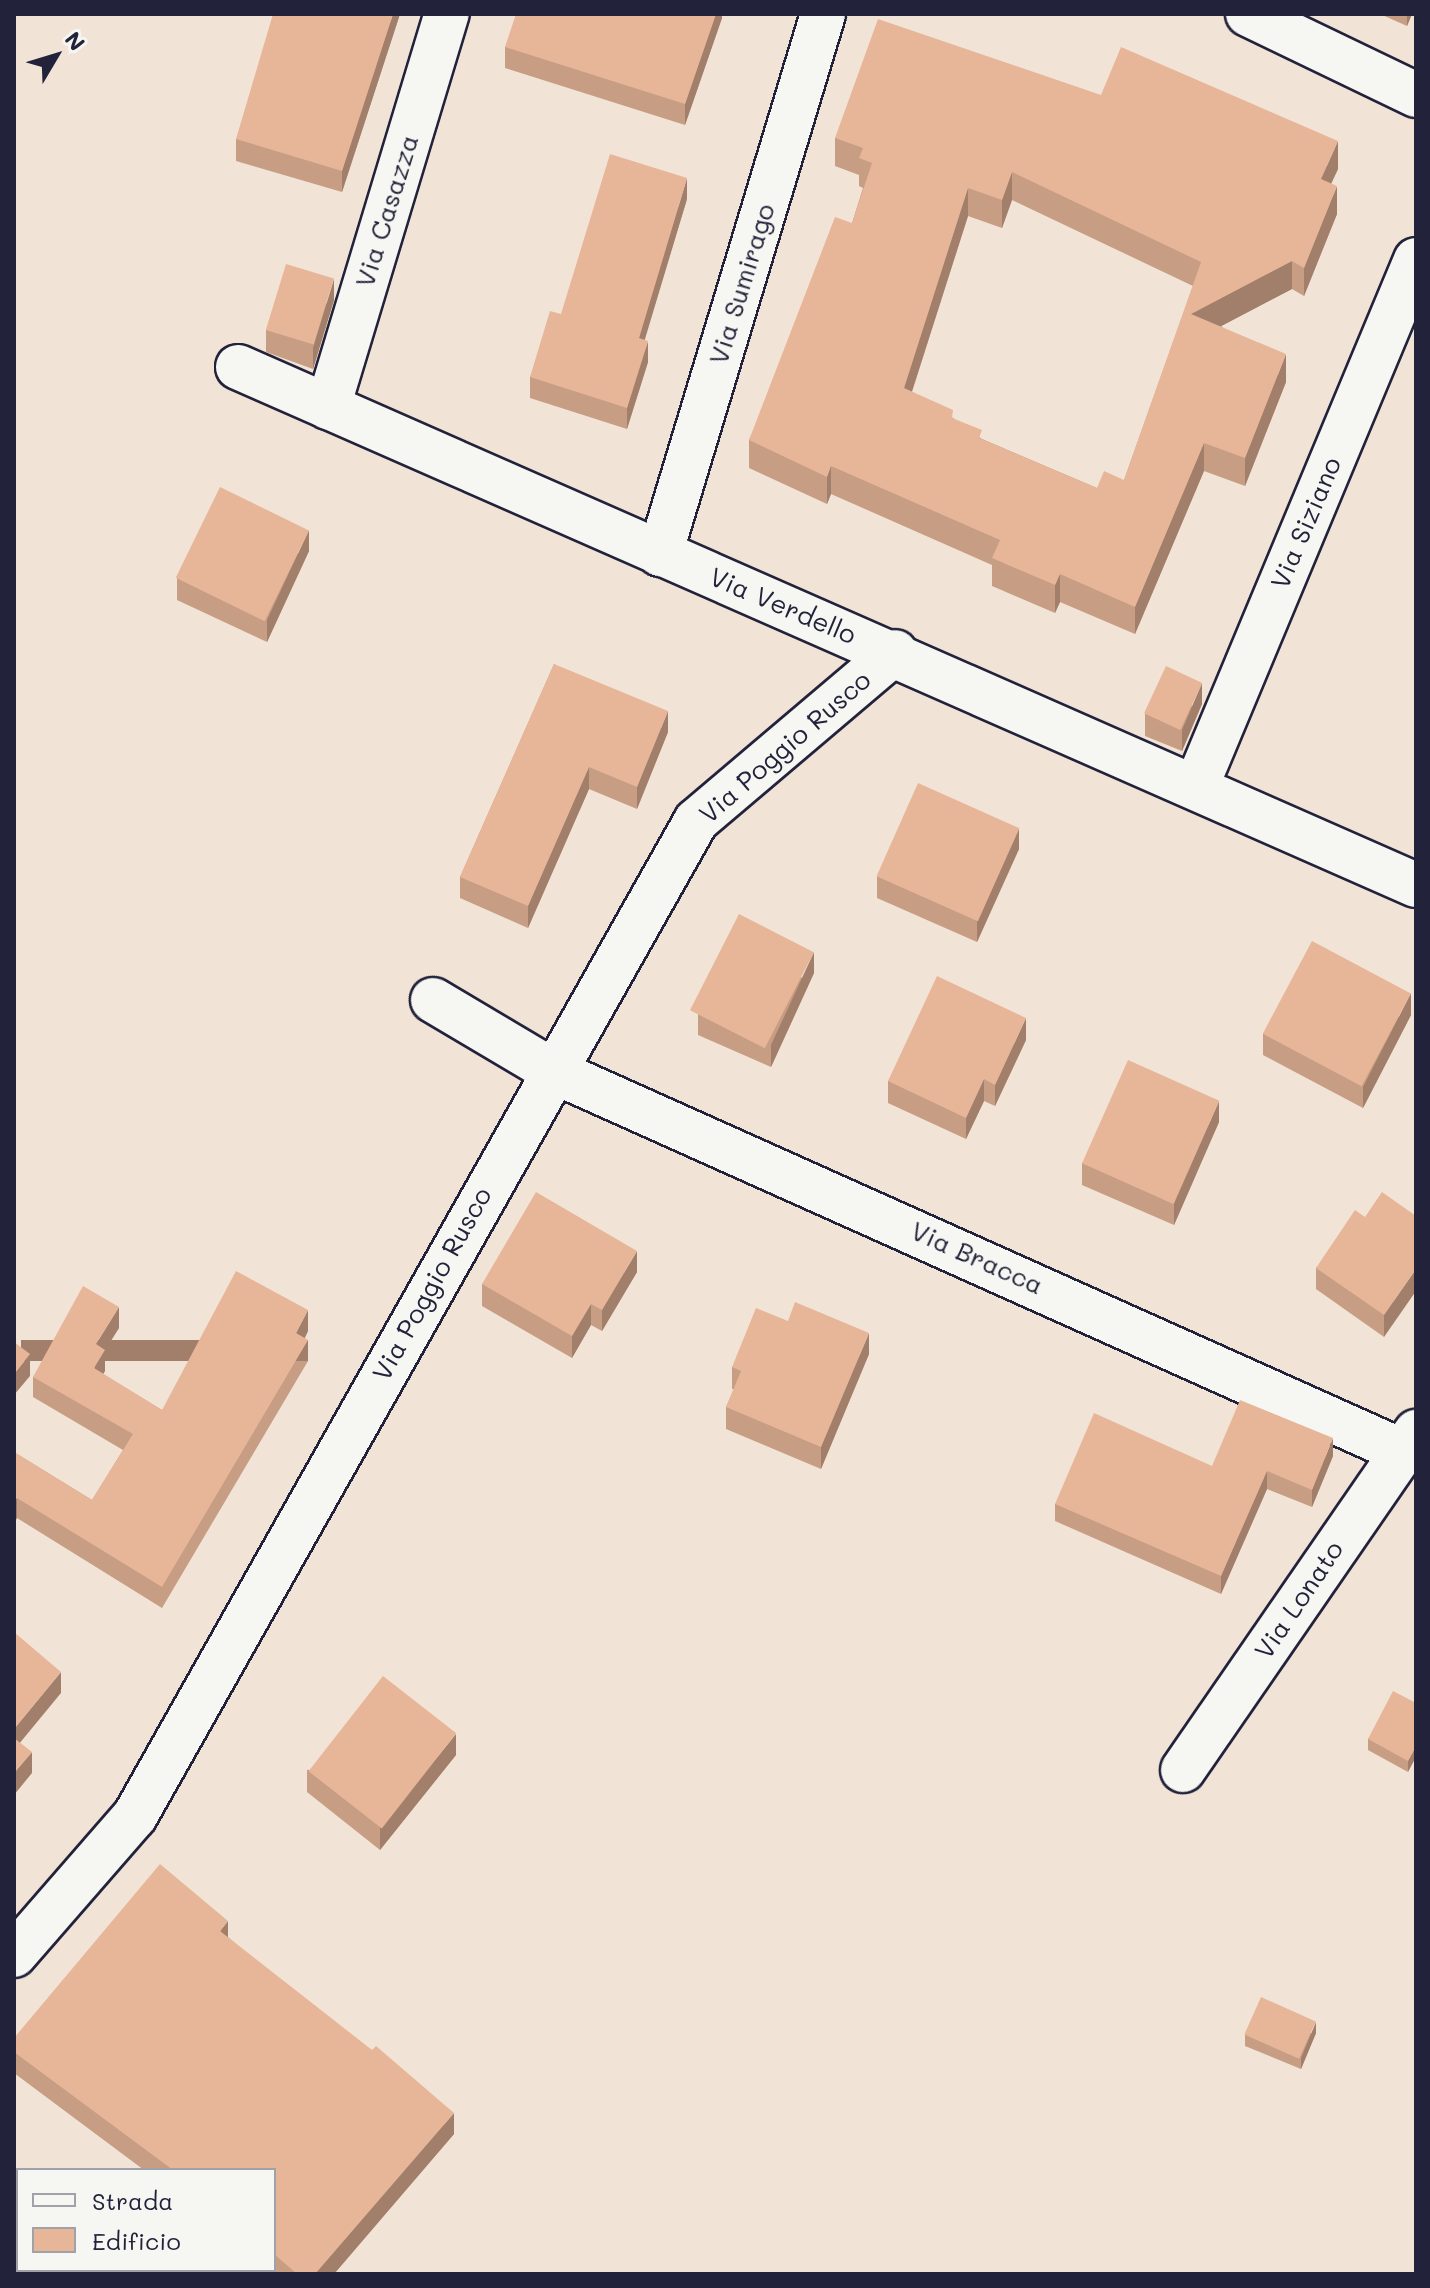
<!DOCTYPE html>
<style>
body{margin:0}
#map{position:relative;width:1430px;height:2288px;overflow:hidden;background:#f2e3d7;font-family:Mali,sans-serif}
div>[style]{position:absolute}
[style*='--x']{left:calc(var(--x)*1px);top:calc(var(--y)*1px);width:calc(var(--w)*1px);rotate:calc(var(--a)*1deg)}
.roads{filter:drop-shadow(2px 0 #22223b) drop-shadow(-2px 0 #22223b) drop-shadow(0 2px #22223b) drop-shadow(0 -2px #22223b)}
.minor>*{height:44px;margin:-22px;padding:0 22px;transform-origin:22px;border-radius:22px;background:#f6f6f2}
.wall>*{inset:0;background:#c79d83}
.shaded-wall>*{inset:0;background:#a27f6a;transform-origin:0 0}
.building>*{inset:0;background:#e7b698;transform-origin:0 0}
span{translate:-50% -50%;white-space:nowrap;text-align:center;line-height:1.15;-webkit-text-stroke:7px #f6f6f2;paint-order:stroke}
.street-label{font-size:26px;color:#22223b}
.frame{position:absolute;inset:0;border:16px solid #22223b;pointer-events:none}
.legend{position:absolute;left:16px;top:2168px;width:260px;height:104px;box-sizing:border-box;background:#f6f6f2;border:2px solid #a1a1a9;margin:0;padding:10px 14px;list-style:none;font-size:24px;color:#22223b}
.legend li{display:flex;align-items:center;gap:16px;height:40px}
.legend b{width:40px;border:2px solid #a1a1a9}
.north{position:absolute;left:16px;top:16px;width:80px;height:80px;-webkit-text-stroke:6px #f6f6f2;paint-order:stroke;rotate:52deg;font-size:22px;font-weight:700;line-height:32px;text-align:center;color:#22223b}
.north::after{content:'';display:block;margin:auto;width:28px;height:36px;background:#22223b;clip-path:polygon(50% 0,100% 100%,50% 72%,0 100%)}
</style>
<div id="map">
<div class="roads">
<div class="minor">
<i style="--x:1248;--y:14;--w:187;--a:25.7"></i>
<i style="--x:238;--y:367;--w:1287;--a:23.74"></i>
<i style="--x:328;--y:407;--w:411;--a:-73.2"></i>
<i style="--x:660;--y:554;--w:564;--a:-73.2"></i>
<i style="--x:1196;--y:787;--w:571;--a:-67.34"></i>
<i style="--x:433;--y:1000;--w:137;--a:30.7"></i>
<i style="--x:551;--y:1070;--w:931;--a:24.14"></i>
<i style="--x:1183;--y:1770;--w:411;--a:-55.4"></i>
<i style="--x:14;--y:1955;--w:184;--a:-49"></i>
<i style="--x:135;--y:1816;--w:1142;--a:-60.58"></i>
<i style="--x:696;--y:821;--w:261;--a:-40.3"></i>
</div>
</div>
<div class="wall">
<i style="clip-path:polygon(400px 14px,342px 192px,236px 161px,236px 139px)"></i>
<i style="clip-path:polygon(722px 14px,722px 18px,685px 125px,505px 68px,505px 47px)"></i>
<i style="clip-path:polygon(1380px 14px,1412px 14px,1407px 26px)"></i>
<i style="clip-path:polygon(evenodd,1101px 95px,1338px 169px,1331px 183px,1337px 214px,1304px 296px,1292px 289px,1221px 326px,1286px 382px,1245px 486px,1204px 471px,1135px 634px,1060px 602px,1055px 613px,992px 586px,992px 565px,831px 494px,827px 504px,749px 468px,749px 440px,852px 223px,863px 188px,859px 186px,859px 175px,835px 166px,835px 138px,1101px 95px,1012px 200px,1193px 286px,1124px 480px,1097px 488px,982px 439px,953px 418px,912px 392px,968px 216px,1002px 228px,1012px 200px)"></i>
<i style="clip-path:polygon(687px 199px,644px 340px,648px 362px,627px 429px,530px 398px,530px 377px,561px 314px)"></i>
<i style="clip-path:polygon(334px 300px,313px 369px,266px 352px,266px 330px)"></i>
<i style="clip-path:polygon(309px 551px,267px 642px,177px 600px,177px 578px)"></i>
<i style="clip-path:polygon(554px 664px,668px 732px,637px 809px,589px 789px,528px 928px,460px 898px,460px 877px)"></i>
<i style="clip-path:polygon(1202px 704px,1182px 751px,1145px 736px,1145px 714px)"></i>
<i style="clip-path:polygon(1019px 849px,977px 942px,877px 898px,877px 876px)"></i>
<i style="clip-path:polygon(814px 973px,771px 1067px,698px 1035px,698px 1014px)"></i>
<i style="clip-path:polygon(1411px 1015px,1363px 1108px,1263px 1055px,1263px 1034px)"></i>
<i style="clip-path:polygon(1026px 1040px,995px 1106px,984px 1101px,966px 1139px,888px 1103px,888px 1081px)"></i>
<i style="clip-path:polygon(1219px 1122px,1174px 1225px,1082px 1185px,1082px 1163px)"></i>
<i style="clip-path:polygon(1416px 1216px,1384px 1337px,1316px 1289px,1316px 1268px,1365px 1217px)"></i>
<i style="clip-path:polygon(637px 1272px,602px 1331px,591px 1325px,572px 1358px,482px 1306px,482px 1284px)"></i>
<i style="clip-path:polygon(119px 1328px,105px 1350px,105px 1371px,103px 1374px,162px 1410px,308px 1331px,305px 1338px,308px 1361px,162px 1608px,17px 1518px,14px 1523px,14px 1452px,92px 1500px,123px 1450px,33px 1397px,33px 1377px)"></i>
<i style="clip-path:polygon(869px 1354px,821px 1469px,726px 1429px,726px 1407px,734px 1389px,732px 1389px,732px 1367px)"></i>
<i style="clip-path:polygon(1333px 1456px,1312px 1507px,1267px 1489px,1221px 1594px,1055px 1521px,1055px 1504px,1212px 1466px)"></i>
<i style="clip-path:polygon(1416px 1703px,1408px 1772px,1368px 1750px,1368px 1739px)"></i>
<i style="clip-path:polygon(456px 1755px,380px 1850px,307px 1792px,307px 1770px)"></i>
<i style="clip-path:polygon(228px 1937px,454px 2134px,334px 2274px,272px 2274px,268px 2270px,274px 2270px,274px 2170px,144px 2170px,14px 2073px,14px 2038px)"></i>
<i style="clip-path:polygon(1316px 2033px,1301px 2069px,1245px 2046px,1245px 2035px)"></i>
</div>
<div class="shaded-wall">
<i style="clip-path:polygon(393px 14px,400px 14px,342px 192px,342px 171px)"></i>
<i style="clip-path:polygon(716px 14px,722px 14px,722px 18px,685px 125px,685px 104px)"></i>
<i style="clip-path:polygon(1407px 14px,1412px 14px,1407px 26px)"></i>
<i style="clip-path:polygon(1338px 141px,1338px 169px,1321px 206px,1321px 179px)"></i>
<i style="clip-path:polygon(1012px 172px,1012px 200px,1002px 228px,1002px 200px)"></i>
<i style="clip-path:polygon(687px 178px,687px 199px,639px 359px,639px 338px)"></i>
<i style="clip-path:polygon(1337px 186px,1337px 214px,1304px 296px,1304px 268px)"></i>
<i style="clip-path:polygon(968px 188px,968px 216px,904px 416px,904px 388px)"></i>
<i style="clip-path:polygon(1292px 261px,1292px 289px,1191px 342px,1191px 314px)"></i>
<i style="clip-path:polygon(334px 279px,334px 300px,313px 369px,313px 348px)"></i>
<i style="clip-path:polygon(648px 341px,648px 362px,627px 429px,627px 408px)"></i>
<i style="clip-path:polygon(1286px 354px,1286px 382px,1245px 486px,1245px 458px)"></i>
<i style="clip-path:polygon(1204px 443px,1204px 471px,1135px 634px,1135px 607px)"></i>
<i style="clip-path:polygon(831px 466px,831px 494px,827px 504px,827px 477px)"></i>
<i style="clip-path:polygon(309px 530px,309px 551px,267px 642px,267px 620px)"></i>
<i style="clip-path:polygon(1060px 574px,1060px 602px,1055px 613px,1055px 585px)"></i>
<i style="clip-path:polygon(1202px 683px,1202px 704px,1182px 751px,1182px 730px)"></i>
<i style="clip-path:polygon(668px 711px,668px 732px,637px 809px,637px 787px)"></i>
<i style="clip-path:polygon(589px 767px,589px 789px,528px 928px,528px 906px)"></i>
<i style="clip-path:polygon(1019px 828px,1019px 849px,977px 942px,977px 920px)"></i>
<i style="clip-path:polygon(814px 952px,814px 973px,771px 1067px,771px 1045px)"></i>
<i style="clip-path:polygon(1411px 993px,1411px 1015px,1363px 1108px,1363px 1087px)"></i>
<i style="clip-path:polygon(1026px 1018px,1026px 1040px,995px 1106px,995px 1085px)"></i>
<i style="clip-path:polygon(984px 1079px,984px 1101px,966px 1139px,966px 1118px)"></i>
<i style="clip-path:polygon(1219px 1101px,1219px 1122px,1174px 1225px,1174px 1204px)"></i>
<i style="clip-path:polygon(637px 1251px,637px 1272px,602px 1331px,602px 1310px)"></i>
<i style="clip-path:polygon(1416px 1269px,1416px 1291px,1384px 1337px,1384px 1315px)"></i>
<i style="clip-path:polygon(591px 1304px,591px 1325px,572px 1358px,572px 1336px)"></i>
<i style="clip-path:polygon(119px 1307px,119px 1328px,105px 1350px,105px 1371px,94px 1389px,96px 1344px)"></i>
<i style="clip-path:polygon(308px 1310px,308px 1331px,296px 1354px,296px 1333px)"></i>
<i style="clip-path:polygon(869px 1333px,869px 1354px,821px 1469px,821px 1447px)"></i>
<i style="left:308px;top:1340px;width:21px;height:287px;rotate:90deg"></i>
<i style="clip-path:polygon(30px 1354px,30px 1376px,14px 1395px,14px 1374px)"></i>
<i style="clip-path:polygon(1333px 1438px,1333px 1456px,1312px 1507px,1312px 1490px)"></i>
<i style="clip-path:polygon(1267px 1471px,1267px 1489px,1221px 1594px,1221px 1576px)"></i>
<i style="clip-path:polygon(17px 1498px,17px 1518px,14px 1523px,14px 1502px)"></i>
<i style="clip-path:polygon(61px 1672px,61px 1693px,14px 1750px,14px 1729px)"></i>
<i style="clip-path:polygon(456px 1734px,456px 1755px,380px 1850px,380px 1828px)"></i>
<i style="clip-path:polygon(1416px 1746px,1416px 1757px,1408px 1772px,1408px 1761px)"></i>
<i style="clip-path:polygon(32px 1752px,32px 1773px,14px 1795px,14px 1773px)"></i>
<i style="clip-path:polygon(228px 1921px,228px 1942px,220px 1931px)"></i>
<i style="clip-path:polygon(1316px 2022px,1316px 2033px,1301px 2069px,1301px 2058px)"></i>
<i style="clip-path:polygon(454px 2113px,454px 2134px,334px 2274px,315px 2274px)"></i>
</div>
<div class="building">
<i style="clip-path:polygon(273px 14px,393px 14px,342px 171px,236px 139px)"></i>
<i style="clip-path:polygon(516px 14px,716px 14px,685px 104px,505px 47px)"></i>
<i style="clip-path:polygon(evenodd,878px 19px,1101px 95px,1121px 47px,1338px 141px,1321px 179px,1337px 186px,1304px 268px,1292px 261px,1191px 314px,1286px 354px,1245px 458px,1204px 443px,1135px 607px,1060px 574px,1055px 585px,992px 558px,1000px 540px,831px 466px,827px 477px,749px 440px,835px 217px,852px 223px,872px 163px,859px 158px,863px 148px,835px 138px,878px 19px,1012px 172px,1201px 262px,1124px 480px,1104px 471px,1097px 488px,979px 438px,982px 430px,952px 418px,953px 410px,904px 388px,968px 188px,1002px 200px,1012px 172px)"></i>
<i style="clip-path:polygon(610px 154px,687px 178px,639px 338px,648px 341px,627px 408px,530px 377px,550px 311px,561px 314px)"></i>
<i style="left:286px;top:264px;width:50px;height:69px;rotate:17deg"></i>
<i style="left:220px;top:487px;width:99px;height:101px;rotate:26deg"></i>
<i style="clip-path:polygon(554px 664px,668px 711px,637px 787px,589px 767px,528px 906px,460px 877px)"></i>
<i style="left:1166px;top:666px;width:40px;height:52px;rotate:25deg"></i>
<i style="left:918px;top:783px;width:111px;height:102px;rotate:24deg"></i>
<i style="left:739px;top:914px;width:84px;height:108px;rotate:27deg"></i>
<i style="left:1312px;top:941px;width:112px;height:105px;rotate:28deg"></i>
<i style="clip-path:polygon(937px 976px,1026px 1018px,995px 1085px,984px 1079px,966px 1118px,888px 1081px)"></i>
<i style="left:1128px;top:1060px;width:100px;height:113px;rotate:24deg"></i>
<i style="clip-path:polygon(536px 1192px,637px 1251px,602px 1310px,591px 1304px,572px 1336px,482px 1284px)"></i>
<i style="clip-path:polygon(1382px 1192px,1416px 1216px,1416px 1269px,1384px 1315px,1316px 1268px,1355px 1210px,1365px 1217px)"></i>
<i style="clip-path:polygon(236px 1271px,308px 1310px,296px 1333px,308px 1340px,162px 1587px,17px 1498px,14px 1502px,14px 1452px,92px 1500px,133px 1434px,33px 1377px,83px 1286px,119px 1307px,96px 1344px,105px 1350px,94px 1368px,162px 1410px)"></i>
<i style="clip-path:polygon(795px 1302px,869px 1333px,821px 1447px,726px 1407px,741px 1371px,732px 1367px,756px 1308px,788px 1321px)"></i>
<i style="clip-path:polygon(14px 1342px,30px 1354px,14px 1374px)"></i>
<i style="clip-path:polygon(1240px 1400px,1333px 1438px,1312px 1490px,1267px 1471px,1221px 1576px,1055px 1504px,1094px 1413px,1212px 1466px)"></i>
<i style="clip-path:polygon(14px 1632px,61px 1672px,14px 1729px)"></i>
<i style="left:383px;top:1676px;width:93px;height:121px;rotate:38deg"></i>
<i style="clip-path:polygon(1393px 1691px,1416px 1703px,1416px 1746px,1408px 1761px,1368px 1739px)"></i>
<i style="clip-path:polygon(14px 1738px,32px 1752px,14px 1773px)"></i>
<i style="clip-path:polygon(160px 1864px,228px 1921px,220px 1931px,372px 2050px,376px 2046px,454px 2113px,315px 2274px,297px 2274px,274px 2254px,274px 2170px,173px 2170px,14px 2052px,14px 2038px)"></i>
<i style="left:1261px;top:1997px;width:60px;height:41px;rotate:24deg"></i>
</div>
<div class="street-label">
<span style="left:387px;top:211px;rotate:-73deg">Via Casazza</span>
<span style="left:742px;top:284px;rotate:-73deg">Via Sumirago</span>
<span style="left:1306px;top:523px;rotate:-67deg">Via Siziano</span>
<span style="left:783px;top:606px;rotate:23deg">Via Verdello</span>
<span style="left:785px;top:747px;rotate:-41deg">Via Poggio Rusco</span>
<span style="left:977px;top:1258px;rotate:24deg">Via Bracca</span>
<span style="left:432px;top:1284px;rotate:-61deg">Via Poggio Rusco</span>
<span style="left:1299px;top:1600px;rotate:-56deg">Via Lonato</span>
</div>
<div class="frame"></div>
<ul class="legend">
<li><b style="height:10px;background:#f6f6f2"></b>Strada</li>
<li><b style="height:22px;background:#e7b698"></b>Edificio</li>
</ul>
<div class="north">N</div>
</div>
